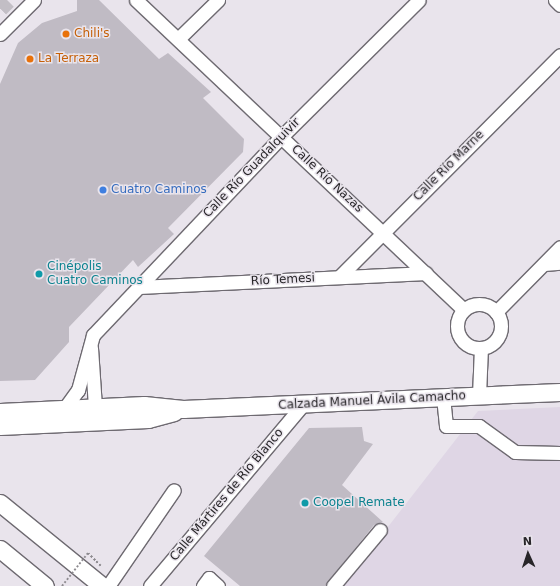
<!DOCTYPE html>
<meta charset="utf-8">
<style>
body{margin:0}
#map{position:relative;width:560px;height:586px;overflow:hidden;background:#e9e4ec;font-family:"DejaVu Sans",sans-serif}
div>[style]{position:absolute}
[style*='--x']{left:calc(var(--x)*1px);top:calc(var(--y)*1px);width:calc(var(--w)*1px);rotate:calc(var(--a)*1deg)}
.built>*{inset:0;background:#dfd6e5}
.building>*{inset:0;background:#c0bbc4}
.major-tunnel>*{height:17px;margin-top:-8.5px;transform-origin:0;background:repeating-linear-gradient(90deg,#c2bec5 0 17px,transparent 0 25px)}
.path>*{height:2px;margin-top:-1px;transform-origin:0;background:repeating-linear-gradient(90deg,#8d8a8f 0 2px,transparent 0 4px)}
.roads{filter:drop-shadow(1px 0 #6e6a71) drop-shadow(-1px 0 #6e6a71) drop-shadow(0 1px #6e6a71) drop-shadow(0 -1px #6e6a71)}
.minor>*{height:13px;margin:-6.5px;padding:0 6.5px;transform-origin:6.5px;border-radius:6.5px;background:#fff}
.minor>.ring{margin:-6.5px;padding:0;box-sizing:content-box;background:none;border:13px solid #fff;border-radius:50%}
.major>*{height:17px;margin:-8.5px;padding:0 8.5px;transform-origin:8.5px;border-radius:8.5px;background:#fff}
.path-bridge>*{height:2px;margin-top:-1px;transform-origin:0;background:repeating-linear-gradient(90deg,#8d8a8f 0 2px,transparent 0 4px)}
.dots>*{width:11px;height:11px;translate:-50% -50%;box-sizing:border-box;border:2px solid #e9e4ec;border-radius:50%}
span{translate:-50% -50%;white-space:nowrap;text-align:center;line-height:1.15;-webkit-text-stroke:3px #e9e4ec;paint-order:stroke}
.food-label{font-size:12px;color:#c56008}
.left{translate:0 -50%;text-align:left}
.street-label{font-size:12px;color:#282629}
.shop-label{font-size:12px;color:#366cbe}
.culture-label{font-size:12px;color:#0d838f}
.north{position:absolute;left:508px;top:534px;width:40px;height:40px;-webkit-text-stroke:3px #e9e4ec;paint-order:stroke;rotate:357deg;font-size:11px;font-weight:700;line-height:16px;text-align:center;color:#282629}
.north::after{content:'';display:block;margin:auto;width:14px;height:18px;background:#282629;clip-path:polygon(50% 0,100% 100%,50% 72%,0 100%)}
</style>
<div id="map">
<div class="built">
<i style="clip-path:polygon(560px 407px,560px 586px,342px 586px,478px 411px)"></i>
</div>
<div class="building">
<i style="clip-path:polygon(77px 0,99px 0,159px 59px,168px 53px,211px 92px,203px 98px,244px 139px,243px 152px,168px 228px,174px 234px,138px 267px,133px 260px,69px 327px,69px 342px,35px 380px,0 381px,0 84px,18px 43px,42px 23px,77px 11px)"></i>
<i style="clip-path:polygon(362px 427px,364px 441px,373px 444px,342px 485px,383px 522px,374px 525px,325px 586px,240px 586px,204px 556px,309px 428px)"></i>
</div>
<div class="major-tunnel">
<i style="--x:0;--y:8;--w:11;--a:-45"></i>
</div>
<div class="path">
<i style="--x:88;--y:553;--w:18;--a:45"></i>
</div>
<div class="roads">
<div class="minor">
<i style="--x:136;--y:0;--w:451;--a:43.4"></i>
<i style="--x:555;--y:0;--w:7;--a:45"></i>
<i style="--x:0;--y:34;--w:48;--a:-45"></i>
<i style="--x:178;--y:39;--w:56;--a:-44.3"></i>
<i style="--x:544;--y:264;--w:16;--a:-4"></i>
<i style="--x:339;--y:277;--w:313;--a:-45.1"></i>
<i style="--x:140;--y:287;--w:286;--a:-2.8"></i>
<i class="ring" style="left:457px;top:304px;width:31px;height:31px"></i>
<i style="--x:496;--y:312;--w:91;--a:-45.4"></i>
<i style="--x:91;--y:348;--w:59;--a:86.1"></i>
<i style="--x:479;--y:395;--w:47;--a:-87.6"></i>
<i style="--x:443;--y:397;--w:29;--a:84"></i>
<i style="--x:446;--y:426;--w:33;--a:0"></i>
<i style="--x:479;--y:426;--w:44;--a:35.8"></i>
<i style="--x:515;--y:452;--w:45;--a:1.3"></i>
<i style="--x:64;--y:409;--w:24;--a:-54"></i>
<i style="--x:78;--y:390;--w:57;--a:-74.7"></i>
<i style="--x:93;--y:335;--w:273;--a:-46.5"></i>
<i style="--x:281;--y:137;--w:194;--a:-44.8"></i>
<i style="--x:108;--y:586;--w:116;--a:-55.5"></i>
<i style="--x:150;--y:586;--w:238;--a:-49.9"></i>
<i style="--x:203;--y:586;--w:10;--a:-53"></i>
<i style="--x:209;--y:578;--w:12;--a:42"></i>
<i style="--x:333;--y:586;--w:73;--a:-50"></i>
</div>
<div class="major">
<i style="--x:0;--y:412;--w:144;--a:-2.8"></i>
<i style="--x:144;--y:405;--w:39;--a:6"></i>
<i style="--x:183;--y:409;--w:377;--a:-2.6"></i>
<i style="--x:0;--y:426;--w:148;--a:-2.7"></i>
<i style="--x:148;--y:419;--w:27;--a:-15"></i>
<i style="--x:0;--y:503;--w:132;--a:39.1"></i>
<i style="--x:0;--y:549;--w:58;--a:39.4"></i>
</div>
</div>
<div class="path-bridge">
<i style="--x:62;--y:586;--w:42;--a:-51.8"></i>
</div>
<div class="dots">
<i style="left:66px;top:34px;background:#e8710a"></i>
<i style="left:30px;top:59px;background:#e8710a"></i>
<i style="left:103px;top:190px;background:#3f7fe0"></i>
<i style="left:39px;top:274px;background:#0f9aa8"></i>
<i style="left:305px;top:503px;background:#0f9aa8"></i>
</div>
<div class="food-label">
<span class="left" style="left:74px;top:34px">Chili's</span>
<span class="left" style="left:38px;top:59px">La Terraza</span>
</div>
<div class="street-label">
<span style="left:449px;top:166px;rotate:-45deg">Calle Río Marne</span>
<span style="left:252px;top:168px;rotate:-46deg">Calle Río Guadalquivir</span>
<span style="left:327px;top:179px;rotate:43deg">Calle Río Nazas</span>
<span style="left:283px;top:280px;rotate:-3deg">Río Temesi</span>
<span style="left:372px;top:401px;rotate:-3deg">Calzada Manuel Ávila Camacho</span>
<span style="left:227px;top:495px;rotate:-50deg">Calle Mártires de Río Blanco</span>
</div>
<div class="shop-label">
<span class="left" style="left:111px;top:190px">Cuatro Caminos</span>
</div>
<div class="culture-label">
<span class="left" style="left:47px;top:274px">Cinépolis<br>Cuatro Caminos</span>
<span class="left" style="left:313px;top:503px">Coopel Remate</span>
</div>
<div class="north">N</div>
</div>
